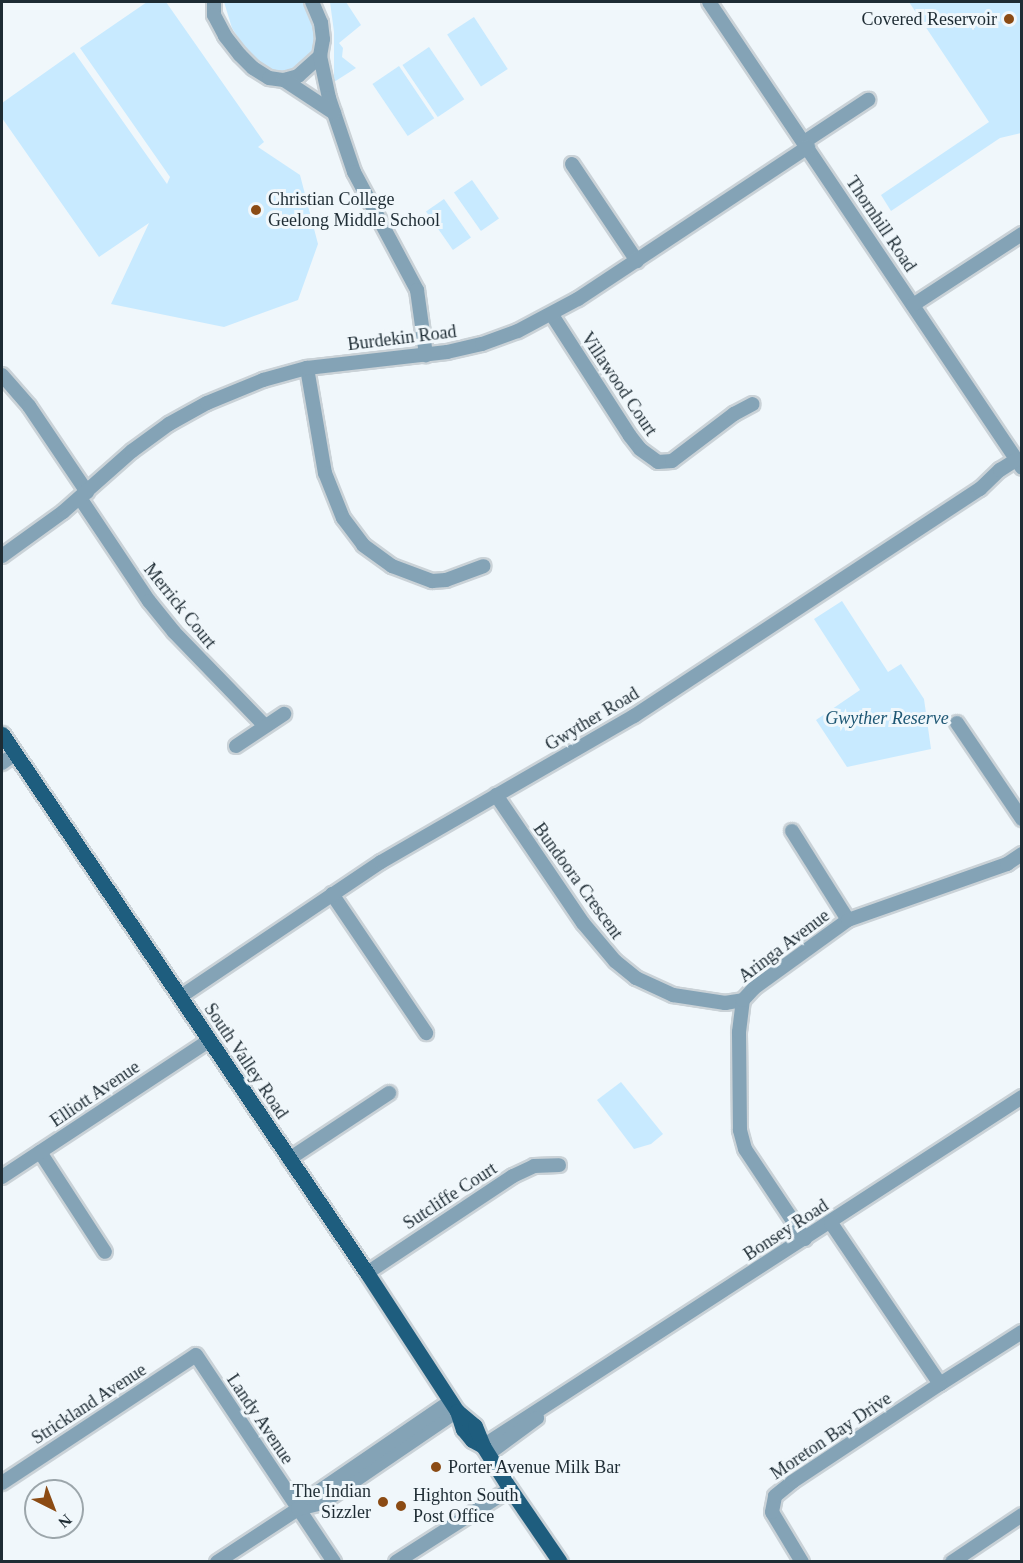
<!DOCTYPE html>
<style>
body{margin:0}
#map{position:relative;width:1023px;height:1563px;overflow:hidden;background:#f0f7fb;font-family:Georgia,serif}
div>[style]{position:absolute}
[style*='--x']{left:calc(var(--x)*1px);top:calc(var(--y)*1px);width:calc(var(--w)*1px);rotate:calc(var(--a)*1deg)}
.green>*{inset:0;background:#c8eaff;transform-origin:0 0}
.roads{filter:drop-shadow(2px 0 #cad2d7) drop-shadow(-2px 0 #cad2d7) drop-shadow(0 2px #cad2d7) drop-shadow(0 -2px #cad2d7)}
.minor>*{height:14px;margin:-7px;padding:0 7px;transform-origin:7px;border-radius:7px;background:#84a3b6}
.major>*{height:15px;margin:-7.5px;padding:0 7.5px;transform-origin:7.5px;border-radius:7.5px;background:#1e5d7e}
.dots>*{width:16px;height:16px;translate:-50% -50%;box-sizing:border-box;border:3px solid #f0f7fb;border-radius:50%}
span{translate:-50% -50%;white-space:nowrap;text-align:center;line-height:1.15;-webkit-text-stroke:6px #f0f7fb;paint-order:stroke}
.poi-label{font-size:18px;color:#1e2c34}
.right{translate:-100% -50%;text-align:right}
.left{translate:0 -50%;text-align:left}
.street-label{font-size:18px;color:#1e2c34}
.park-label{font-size:18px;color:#1e5774;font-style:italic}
.frame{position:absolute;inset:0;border:3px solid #1e2c34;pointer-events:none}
.north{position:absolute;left:24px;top:1479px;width:60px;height:60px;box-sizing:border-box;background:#f0f7fb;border:2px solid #9ca6ab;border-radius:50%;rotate:138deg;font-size:16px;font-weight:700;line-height:24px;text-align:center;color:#1e2c34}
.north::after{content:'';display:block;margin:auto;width:21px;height:27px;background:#8b4b14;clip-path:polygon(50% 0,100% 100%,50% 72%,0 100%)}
</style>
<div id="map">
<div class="green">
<i style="clip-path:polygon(147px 2px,166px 2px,264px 142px,258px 147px,300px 175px,318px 244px,298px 300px,224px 327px,111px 304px,149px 223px,99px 257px,2px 118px,2px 103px,74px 52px,167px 184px,170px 177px,80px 48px)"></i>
<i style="clip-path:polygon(224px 2px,303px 2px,315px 33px,314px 46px,308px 58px,295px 70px,287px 72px,273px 70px,261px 65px,244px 47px,232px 28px)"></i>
<i style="clip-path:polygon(330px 2px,346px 2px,361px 25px,339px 43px,343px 48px,342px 57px,356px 68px,334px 82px,334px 32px)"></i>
<i style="clip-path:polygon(909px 2px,1021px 2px,1021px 133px,1000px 138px,891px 211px,881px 195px,989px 122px)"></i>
<i style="left:474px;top:17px;width:62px;height:32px;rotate:57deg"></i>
<i style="left:429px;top:47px;width:63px;height:32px;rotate:56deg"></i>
<i style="left:399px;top:66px;width:63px;height:32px;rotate:56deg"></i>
<i style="left:472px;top:180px;width:47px;height:22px;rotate:55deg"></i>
<i style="left:444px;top:199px;width:47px;height:22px;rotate:55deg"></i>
<i style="clip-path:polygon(842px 601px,888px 672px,901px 664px,924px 699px,931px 749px,847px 767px,816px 720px,860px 690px,814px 619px)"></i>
<i style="clip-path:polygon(621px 1082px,663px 1134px,651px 1144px,634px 1149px,597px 1100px)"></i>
</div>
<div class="roads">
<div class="minor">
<i style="--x:214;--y:2;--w:13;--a:90"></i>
<i style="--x:214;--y:15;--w:24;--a:62"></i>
<i style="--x:225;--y:36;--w:24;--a:52"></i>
<i style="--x:240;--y:55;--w:18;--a:45"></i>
<i style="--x:253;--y:68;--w:19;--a:32"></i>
<i style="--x:269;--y:78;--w:15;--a:8"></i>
<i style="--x:284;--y:80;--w:15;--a:-16"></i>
<i style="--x:298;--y:76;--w:30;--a:-42"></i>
<i style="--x:320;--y:56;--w:17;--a:-80"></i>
<i style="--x:323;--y:39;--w:16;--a:-97"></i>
<i style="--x:321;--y:23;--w:23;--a:-113"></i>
<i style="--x:709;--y:2;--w:561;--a:56.11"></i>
<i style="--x:320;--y:56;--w:43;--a:77.9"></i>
<i style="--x:329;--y:98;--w:78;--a:71.3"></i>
<i style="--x:354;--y:172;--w:134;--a:61.9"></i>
<i style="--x:417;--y:290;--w:66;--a:82.1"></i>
<i style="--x:284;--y:80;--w:60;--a:33.4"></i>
<i style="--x:804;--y:142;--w:77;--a:-33.3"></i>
<i style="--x:572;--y:164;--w:117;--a:56.2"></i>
<i style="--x:913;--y:305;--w:130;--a:-33.1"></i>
<i style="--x:552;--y:315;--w:144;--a:57.2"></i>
<i style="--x:630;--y:436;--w:16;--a:52"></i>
<i style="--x:640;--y:449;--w:22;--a:36"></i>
<i style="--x:658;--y:462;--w:14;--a:-4"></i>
<i style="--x:672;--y:461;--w:78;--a:-37.2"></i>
<i style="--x:734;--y:414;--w:21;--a:-28"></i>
<i style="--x:307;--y:368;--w:107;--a:80.3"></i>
<i style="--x:325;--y:473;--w:48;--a:68.2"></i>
<i style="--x:343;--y:518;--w:34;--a:53"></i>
<i style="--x:363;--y:545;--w:36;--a:36"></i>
<i style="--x:392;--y:566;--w:43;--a:20.6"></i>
<i style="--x:432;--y:581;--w:14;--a:-4"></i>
<i style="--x:446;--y:580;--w:40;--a:-20.2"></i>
<i style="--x:2;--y:375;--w:41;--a:48.9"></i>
<i style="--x:29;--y:406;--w:104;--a:56"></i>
<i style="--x:80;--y:498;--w:124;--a:56.2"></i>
<i style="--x:149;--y:601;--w:40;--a:51"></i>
<i style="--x:174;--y:632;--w:131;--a:45.9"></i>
<i style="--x:2;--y:556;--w:75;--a:-35.8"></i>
<i style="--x:63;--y:512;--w:92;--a:-41.5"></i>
<i style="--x:132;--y:451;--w:46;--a:-36.1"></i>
<i style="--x:169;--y:424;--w:43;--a:-28.9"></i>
<i style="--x:207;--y:403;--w:61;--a:-22.3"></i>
<i style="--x:263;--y:380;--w:46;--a:-15.3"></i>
<i style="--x:307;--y:368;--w:141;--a:-6.5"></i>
<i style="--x:447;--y:352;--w:36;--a:-13"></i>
<i style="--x:482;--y:344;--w:38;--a:-20"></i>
<i style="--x:518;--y:331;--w:68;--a:-28.1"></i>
<i style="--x:578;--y:299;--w:276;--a:-33.5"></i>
<i style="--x:957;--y:723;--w:116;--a:55.9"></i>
<i style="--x:236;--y:746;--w:58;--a:-33.7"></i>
<i style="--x:2;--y:763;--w:16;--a:-35"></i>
<i style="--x:496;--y:795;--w:155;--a:55.8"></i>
<i style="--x:583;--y:923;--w:50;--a:49.9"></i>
<i style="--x:615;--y:961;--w:27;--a:39"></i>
<i style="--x:636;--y:978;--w:41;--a:24.7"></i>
<i style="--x:673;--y:995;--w:53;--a:8.7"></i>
<i style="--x:725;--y:1003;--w:18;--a:-9"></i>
<i style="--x:792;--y:831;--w:105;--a:57.8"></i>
<i style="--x:332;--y:894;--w:168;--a:55.9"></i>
<i style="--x:180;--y:997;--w:242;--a:-33.9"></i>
<i style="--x:381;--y:862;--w:292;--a:-30"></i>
<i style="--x:634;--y:716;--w:414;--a:-33.3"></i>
<i style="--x:980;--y:489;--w:28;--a:-44"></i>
<i style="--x:1000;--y:470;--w:19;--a:-32"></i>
<i style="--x:40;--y:1152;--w:119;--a:57"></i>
<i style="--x:289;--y:1159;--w:120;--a:-33.4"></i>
<i style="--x:2;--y:1177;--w:247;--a:-33.4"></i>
<i style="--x:805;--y:1239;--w:108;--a:-123.7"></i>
<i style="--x:745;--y:1149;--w:20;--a:-105"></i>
<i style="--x:740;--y:1130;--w:98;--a:-90.6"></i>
<i style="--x:739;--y:1032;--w:32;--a:-83"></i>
<i style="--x:743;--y:1000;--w:16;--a:-47"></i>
<i style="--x:754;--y:988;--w:116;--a:-35.9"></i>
<i style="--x:848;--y:920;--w:169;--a:-19.4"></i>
<i style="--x:1007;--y:864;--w:18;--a:-34"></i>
<i style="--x:367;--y:1273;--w:175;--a:-33.6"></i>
<i style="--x:513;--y:1176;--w:23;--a:-25"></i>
<i style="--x:534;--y:1166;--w:25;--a:-2"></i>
<i style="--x:940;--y:1384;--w:97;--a:-32.4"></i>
<i style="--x:483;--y:1446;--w:642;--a:-32.92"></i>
<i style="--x:488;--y:1454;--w:61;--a:-36.3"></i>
<i style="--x:2;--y:1483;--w:232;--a:-33.4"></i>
<i style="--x:196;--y:1355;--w:249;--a:56.3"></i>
<i style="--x:298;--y:1509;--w:25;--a:-14"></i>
<i style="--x:322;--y:1503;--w:163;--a:-34.3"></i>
<i style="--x:217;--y:1562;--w:97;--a:-33.2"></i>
<i style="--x:298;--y:1509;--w:16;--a:-45"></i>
<i style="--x:309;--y:1498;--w:172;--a:-34.3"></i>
<i style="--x:396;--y:1562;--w:135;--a:-32.6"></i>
<i style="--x:802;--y:1562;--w:58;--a:-121"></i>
<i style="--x:772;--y:1512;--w:16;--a:-79"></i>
<i style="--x:775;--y:1496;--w:22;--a:-39"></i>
<i style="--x:792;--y:1482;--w:178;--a:-33.5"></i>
<i style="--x:940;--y:1384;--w:194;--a:-124.1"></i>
<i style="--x:952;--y:1562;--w:84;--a:-33.9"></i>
</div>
<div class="major">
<i style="--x:2;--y:734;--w:651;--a:55.89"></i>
<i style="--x:367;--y:1273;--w:165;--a:56.9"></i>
<i style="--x:457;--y:1411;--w:19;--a:72"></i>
<i style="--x:463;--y:1429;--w:14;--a:51"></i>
<i style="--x:472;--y:1440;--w:13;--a:29"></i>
<i style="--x:457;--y:1411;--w:23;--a:40"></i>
<i style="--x:475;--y:1426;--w:22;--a:68"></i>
<i style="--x:483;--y:1446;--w:51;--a:57.9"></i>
<i style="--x:510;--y:1489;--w:88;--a:55.6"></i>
</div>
</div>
<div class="dots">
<i style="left:1009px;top:19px;background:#8b4b14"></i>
<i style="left:256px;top:210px;background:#8b4b14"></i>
<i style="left:436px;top:1467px;background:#8b4b14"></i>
<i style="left:383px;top:1502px;background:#8b4b14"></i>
<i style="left:401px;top:1506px;background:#8b4b14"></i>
</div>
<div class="poi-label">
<span class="right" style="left:997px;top:19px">Covered Reservoir</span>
<span class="left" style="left:268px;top:210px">Christian College<br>Geelong Middle School</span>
<span class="left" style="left:448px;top:1467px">Porter Avenue Milk Bar</span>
<span class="right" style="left:371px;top:1502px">The Indian<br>Sizzler</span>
<span class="left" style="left:413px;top:1506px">Highton South<br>Post Office</span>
</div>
<div class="street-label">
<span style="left:881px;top:224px;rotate:56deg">Thornhill Road</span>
<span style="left:402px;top:338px;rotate:-7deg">Burdekin Road</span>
<span style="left:619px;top:384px;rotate:56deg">Villawood Court</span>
<span style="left:180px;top:606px;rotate:51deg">Merrick Court</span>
<span style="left:592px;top:719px;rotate:-31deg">Gwyther Road</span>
<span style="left:578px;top:881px;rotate:54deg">Bundoora Crescent</span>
<span style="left:784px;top:946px;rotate:-37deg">Aringa Avenue</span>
<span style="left:246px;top:1061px;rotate:56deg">South Valley Road</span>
<span style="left:95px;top:1094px;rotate:-34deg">Elliott Avenue</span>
<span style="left:450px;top:1196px;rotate:-33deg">Sutcliffe Court</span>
<span style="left:786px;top:1230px;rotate:-33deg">Bonsey Road</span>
<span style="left:89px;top:1404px;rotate:-33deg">Strickland Avenue</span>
<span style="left:260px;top:1419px;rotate:56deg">Landy Avenue</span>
<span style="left:831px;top:1436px;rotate:-34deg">Moreton Bay Drive</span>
</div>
<div class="park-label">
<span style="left:887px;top:718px">Gwyther Reserve</span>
</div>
<div class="frame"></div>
<div class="north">N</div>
</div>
